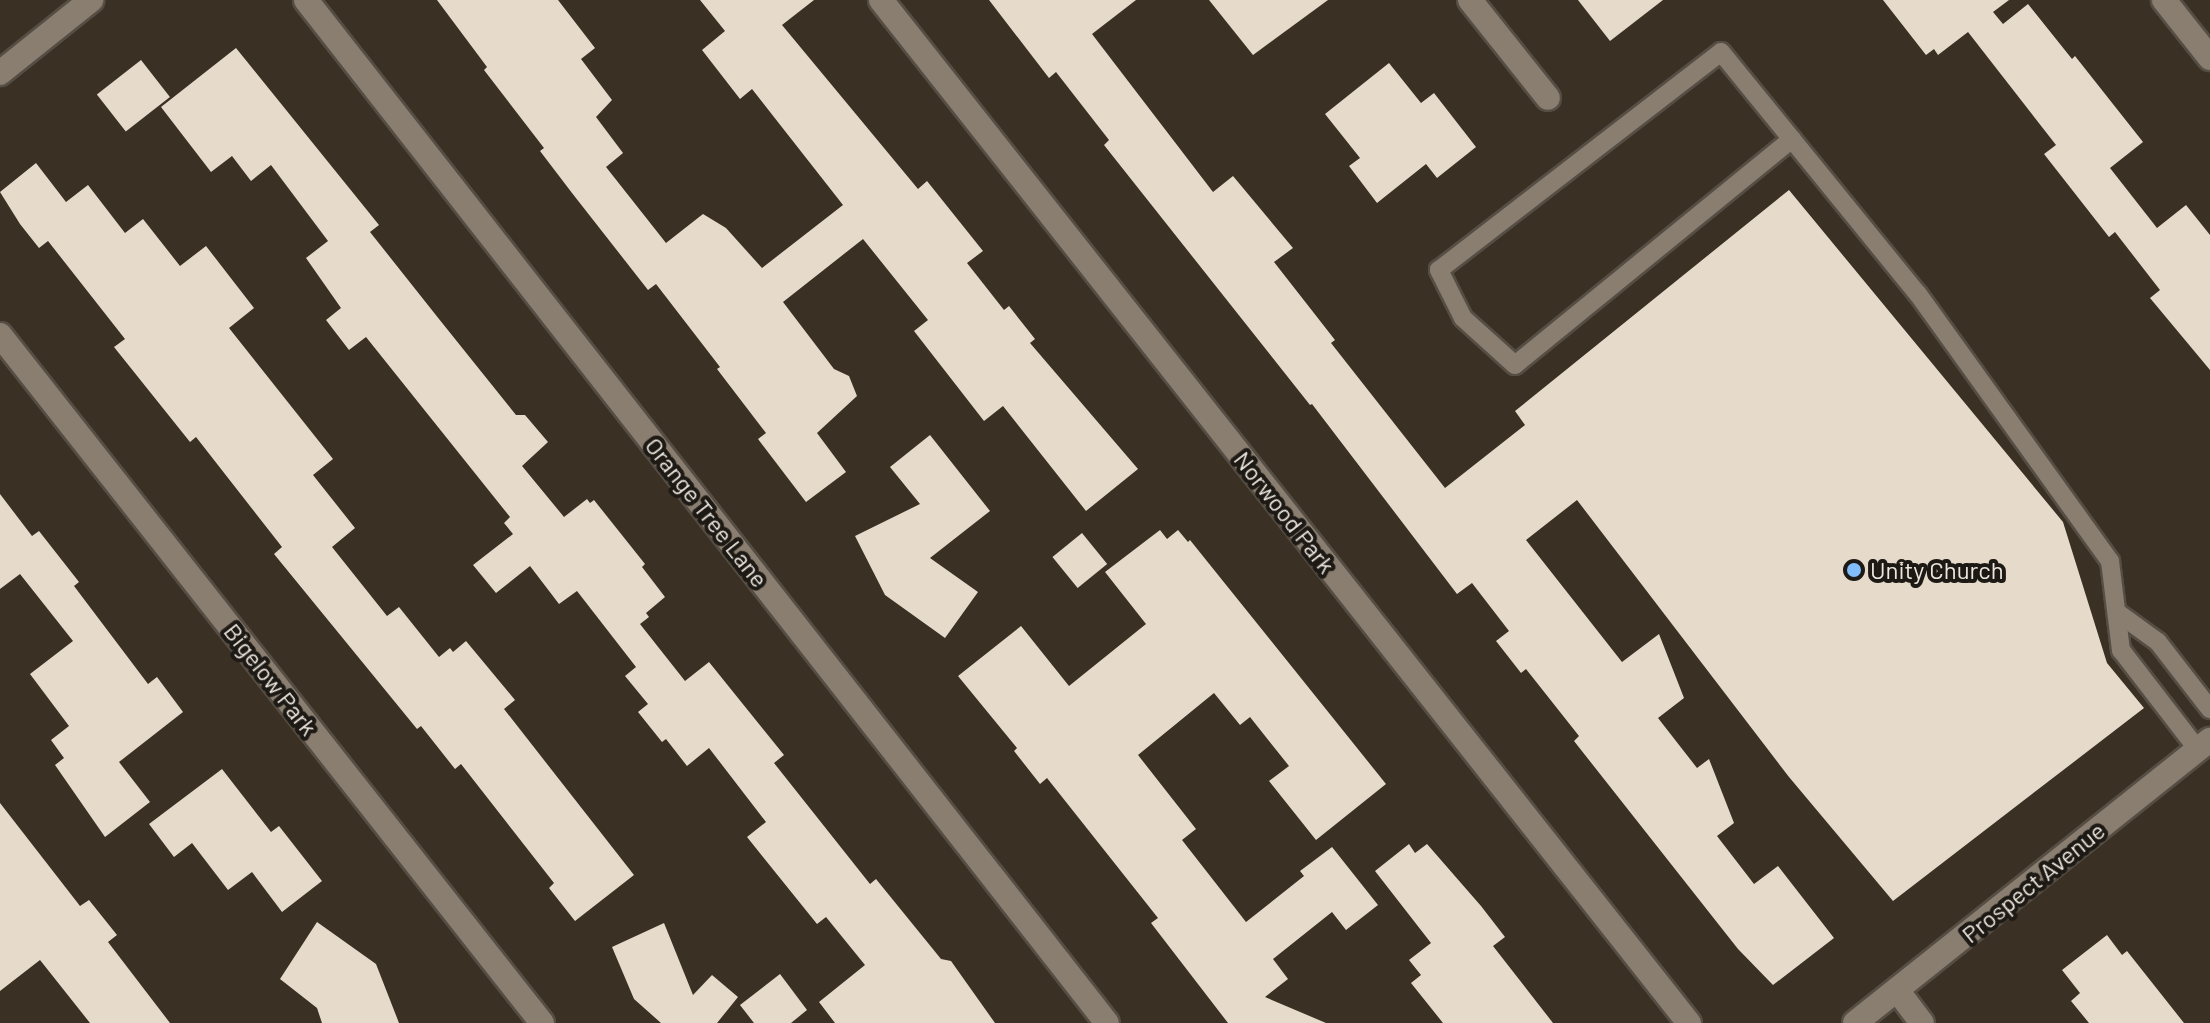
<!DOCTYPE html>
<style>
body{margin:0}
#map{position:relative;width:2210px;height:1023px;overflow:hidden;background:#3a3024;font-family:Barlow,sans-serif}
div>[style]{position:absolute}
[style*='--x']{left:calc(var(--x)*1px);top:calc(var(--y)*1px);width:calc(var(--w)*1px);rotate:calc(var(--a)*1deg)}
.building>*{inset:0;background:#e6dacb;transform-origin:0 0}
.roads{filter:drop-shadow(2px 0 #564e44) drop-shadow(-2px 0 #564e44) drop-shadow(0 2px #564e44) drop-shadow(0 -2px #564e44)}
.service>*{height:18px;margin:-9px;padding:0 9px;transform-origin:9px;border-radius:9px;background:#897e70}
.minor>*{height:24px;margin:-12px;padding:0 12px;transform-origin:12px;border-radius:12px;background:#897e70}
.tertiary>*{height:24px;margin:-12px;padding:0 12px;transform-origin:12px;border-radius:12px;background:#897e70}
.secondary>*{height:24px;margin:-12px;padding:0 12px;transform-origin:12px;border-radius:12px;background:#897e70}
.dots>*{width:22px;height:22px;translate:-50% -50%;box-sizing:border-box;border:4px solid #1d1914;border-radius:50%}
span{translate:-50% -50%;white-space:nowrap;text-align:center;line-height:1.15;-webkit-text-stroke:8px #1d1914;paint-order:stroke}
.street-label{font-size:24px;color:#ede7df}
.poi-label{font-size:24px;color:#ede7df}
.left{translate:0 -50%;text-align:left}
</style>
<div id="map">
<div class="building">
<i style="clip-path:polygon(437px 0,558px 0,595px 48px,581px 59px,612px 100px,596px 117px,623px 153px,606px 167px,666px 243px,703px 214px,726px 228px,762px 268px,843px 205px,752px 89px,740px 99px,702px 50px,725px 31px,700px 0,814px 0,782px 25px,918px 189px,927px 181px,983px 251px,967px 263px,1004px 310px,1009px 306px,1035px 339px,1030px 343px,1138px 469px,1086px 511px,1003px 406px,984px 421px,914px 331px,928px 320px,863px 239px,783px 302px,834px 369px,849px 376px,857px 396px,817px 433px,846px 472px,806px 502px,758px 439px,766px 433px,717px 369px,720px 367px,656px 284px,648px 290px,572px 193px,540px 151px,544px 148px,484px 70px,487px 67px)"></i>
<i style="clip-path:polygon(989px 0,1136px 0,1092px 34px,1213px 192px,1233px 176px,1293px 248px,1274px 262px,1335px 340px,1331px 343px,1445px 488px,1525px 425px,1515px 411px,1789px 190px,2063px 522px,2107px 663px,2144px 708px,1893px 901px,1789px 777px,1577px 500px,1526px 540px,1622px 662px,1659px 634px,1684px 698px,1658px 718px,1697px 768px,1709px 759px,1734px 823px,1717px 836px,1754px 884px,1778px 866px,1834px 938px,1773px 985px,1738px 949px,1574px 741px,1579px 736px,1526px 669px,1521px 673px,1496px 641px,1509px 631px,1472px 583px,1457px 594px,1312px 404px,1310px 405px,1104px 145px,1109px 140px,1056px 72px,1049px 78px)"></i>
<i style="clip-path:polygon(1209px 0,1328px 0,1253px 55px)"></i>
<i style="clip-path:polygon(1578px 0,1663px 0,1610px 41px)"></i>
<i style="clip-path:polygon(1883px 0,2009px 0,1993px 12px,2003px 24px,2028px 4px,2072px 59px,2075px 56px,2143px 142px,2110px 168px,2157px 228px,2186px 205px,2210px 235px,2210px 370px,2150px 298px,2160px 290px,2115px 232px,2109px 237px,2044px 154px,2056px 145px,1968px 32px,1938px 55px,1934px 49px,1926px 55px)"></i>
<i style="clip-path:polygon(236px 48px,379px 225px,370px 232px,439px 319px,516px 415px,525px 415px,548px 442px,522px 466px,564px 517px,587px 499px,590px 503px,594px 500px,645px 564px,642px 567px,665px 597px,646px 613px,649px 617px,640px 624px,685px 681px,709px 662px,784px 755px,774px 763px,870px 884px,876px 879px,941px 959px,951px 961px,995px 1023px,835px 1023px,819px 1002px,865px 965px,826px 917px,817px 924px,747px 837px,766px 822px,709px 748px,687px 766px,666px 739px,662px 742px,638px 712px,648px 704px,625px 676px,636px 667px,577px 591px,559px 604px,530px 566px,496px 593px,473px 565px,513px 534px,504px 523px,510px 517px,366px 337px,349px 350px,326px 320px,341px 308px,306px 258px,328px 241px,271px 165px,251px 181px,232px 156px,211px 172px,161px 107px)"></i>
<i style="left:141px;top:60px;width:47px;height:56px;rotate:52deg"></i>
<i style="clip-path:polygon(1389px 63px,1421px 103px,1434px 93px,1476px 147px,1437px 178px,1426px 164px,1377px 203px,1349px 166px,1360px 158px,1325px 114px)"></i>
<i style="clip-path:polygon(36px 163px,66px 202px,88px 185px,125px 233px,143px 219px,180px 266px,206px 246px,254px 308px,229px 328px,333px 459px,313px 475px,355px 528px,332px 547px,387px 616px,399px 607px,439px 657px,450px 648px,453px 652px,466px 641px,515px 700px,504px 709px,634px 875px,575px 921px,549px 888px,554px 883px,461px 764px,455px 769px,421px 726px,417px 729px,274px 554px,282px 547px,196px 437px,190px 442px,114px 347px,125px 339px,48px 241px,39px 248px,20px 224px,0 192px)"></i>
<i style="clip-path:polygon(930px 435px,990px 511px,930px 558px,978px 592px,945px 638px,885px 595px,855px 536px,920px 504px,890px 467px)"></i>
<i style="clip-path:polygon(0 494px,32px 536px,39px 531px,79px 582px,74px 586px,148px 684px,157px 677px,183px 712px,119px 762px,150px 802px,105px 837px,55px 765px,64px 758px,51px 740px,69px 726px,30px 674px,73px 641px,20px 574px,0 589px)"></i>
<i style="clip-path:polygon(1160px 530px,1167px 539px,1178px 530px,1188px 542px,1190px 540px,1386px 784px,1316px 840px,1269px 781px,1289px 766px,1250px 717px,1240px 725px,1214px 693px,1138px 755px,1196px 829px,1182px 840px,1246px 922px,1304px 876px,1300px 871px,1332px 847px,1378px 905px,1346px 930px,1332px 912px,1273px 959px,1288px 979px,1265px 997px,1326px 1023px,1228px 1023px,1151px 923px,1158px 918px,1047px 778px,1040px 784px,1014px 751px,1017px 748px,958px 676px,1021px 626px,1069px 686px,1146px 624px,1105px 572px)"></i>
<i style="left:1082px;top:533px;width:40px;height:38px;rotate:51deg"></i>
<i style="clip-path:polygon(222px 769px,271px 832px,279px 826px,322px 881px,282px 912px,252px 872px,228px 890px,192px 843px,174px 857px,149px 824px)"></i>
<i style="clip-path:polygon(0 803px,80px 906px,89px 900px,117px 935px,108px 942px,170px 1023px,90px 1023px,40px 960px,0 991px)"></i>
<i style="clip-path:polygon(1409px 844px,1415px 853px,1427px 844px,1481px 906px,1505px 937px,1493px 946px,1553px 1023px,1443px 1023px,1411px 983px,1421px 975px,1409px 960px,1431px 943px,1375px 871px)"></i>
<i style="clip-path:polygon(317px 922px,376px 964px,399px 1023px,322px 1023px,317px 1008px,280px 979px)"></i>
<i style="clip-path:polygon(664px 923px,693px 995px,712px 975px,738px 997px,717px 1023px,661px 1023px,634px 999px,612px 947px)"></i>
<i style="clip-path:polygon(2107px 935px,2122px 955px,2127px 951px,2184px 1023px,2089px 1023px,2071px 1001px,2080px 993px,2062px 970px)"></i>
<i style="clip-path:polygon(780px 974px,807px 1010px,791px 1023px,754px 1023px,740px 1005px)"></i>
</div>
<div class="roads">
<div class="service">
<i style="--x:1792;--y:139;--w:357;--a:140.8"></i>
<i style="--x:1515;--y:365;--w:70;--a:-137.9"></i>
<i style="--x:1463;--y:318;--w:54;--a:-116.6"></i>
<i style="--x:1439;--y:270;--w:356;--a:-37.7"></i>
<i style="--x:1721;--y:52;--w:312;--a:50.9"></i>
<i style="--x:1918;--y:294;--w:329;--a:54.3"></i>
<i style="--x:2110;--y:561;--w:90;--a:83"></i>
<i style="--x:2121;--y:650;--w:126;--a:52.4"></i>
<i style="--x:2118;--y:613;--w:49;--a:35.9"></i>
<i style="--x:2158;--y:642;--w:85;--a:52.2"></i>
</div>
<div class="minor">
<i style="--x:306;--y:0;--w:1299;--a:51.94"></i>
<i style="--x:881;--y:0;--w:1304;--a:51.7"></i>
<i style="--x:1470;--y:0;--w:125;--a:51.5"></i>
<i style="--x:0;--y:73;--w:117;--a:-38.7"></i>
<i style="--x:0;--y:335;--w:876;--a:51.77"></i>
<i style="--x:1897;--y:990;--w:41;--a:52.9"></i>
</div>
<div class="tertiary">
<i style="--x:2164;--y:0;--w:74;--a:51.6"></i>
</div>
<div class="secondary">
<i style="--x:1855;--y:1023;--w:454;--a:-38.6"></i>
</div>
</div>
<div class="dots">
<i style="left:1854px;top:570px;background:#80bdfa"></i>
</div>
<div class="street-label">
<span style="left:707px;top:512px;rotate:52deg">Orange Tree Lane</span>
<span style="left:1285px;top:512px;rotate:52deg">Norwood Park</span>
<span style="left:271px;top:679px;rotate:52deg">Bigelow Park</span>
<span style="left:2033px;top:882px;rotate:-39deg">Prospect Avenue</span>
</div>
<div class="poi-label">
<span class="left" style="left:1870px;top:570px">Unity Church</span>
</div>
</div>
